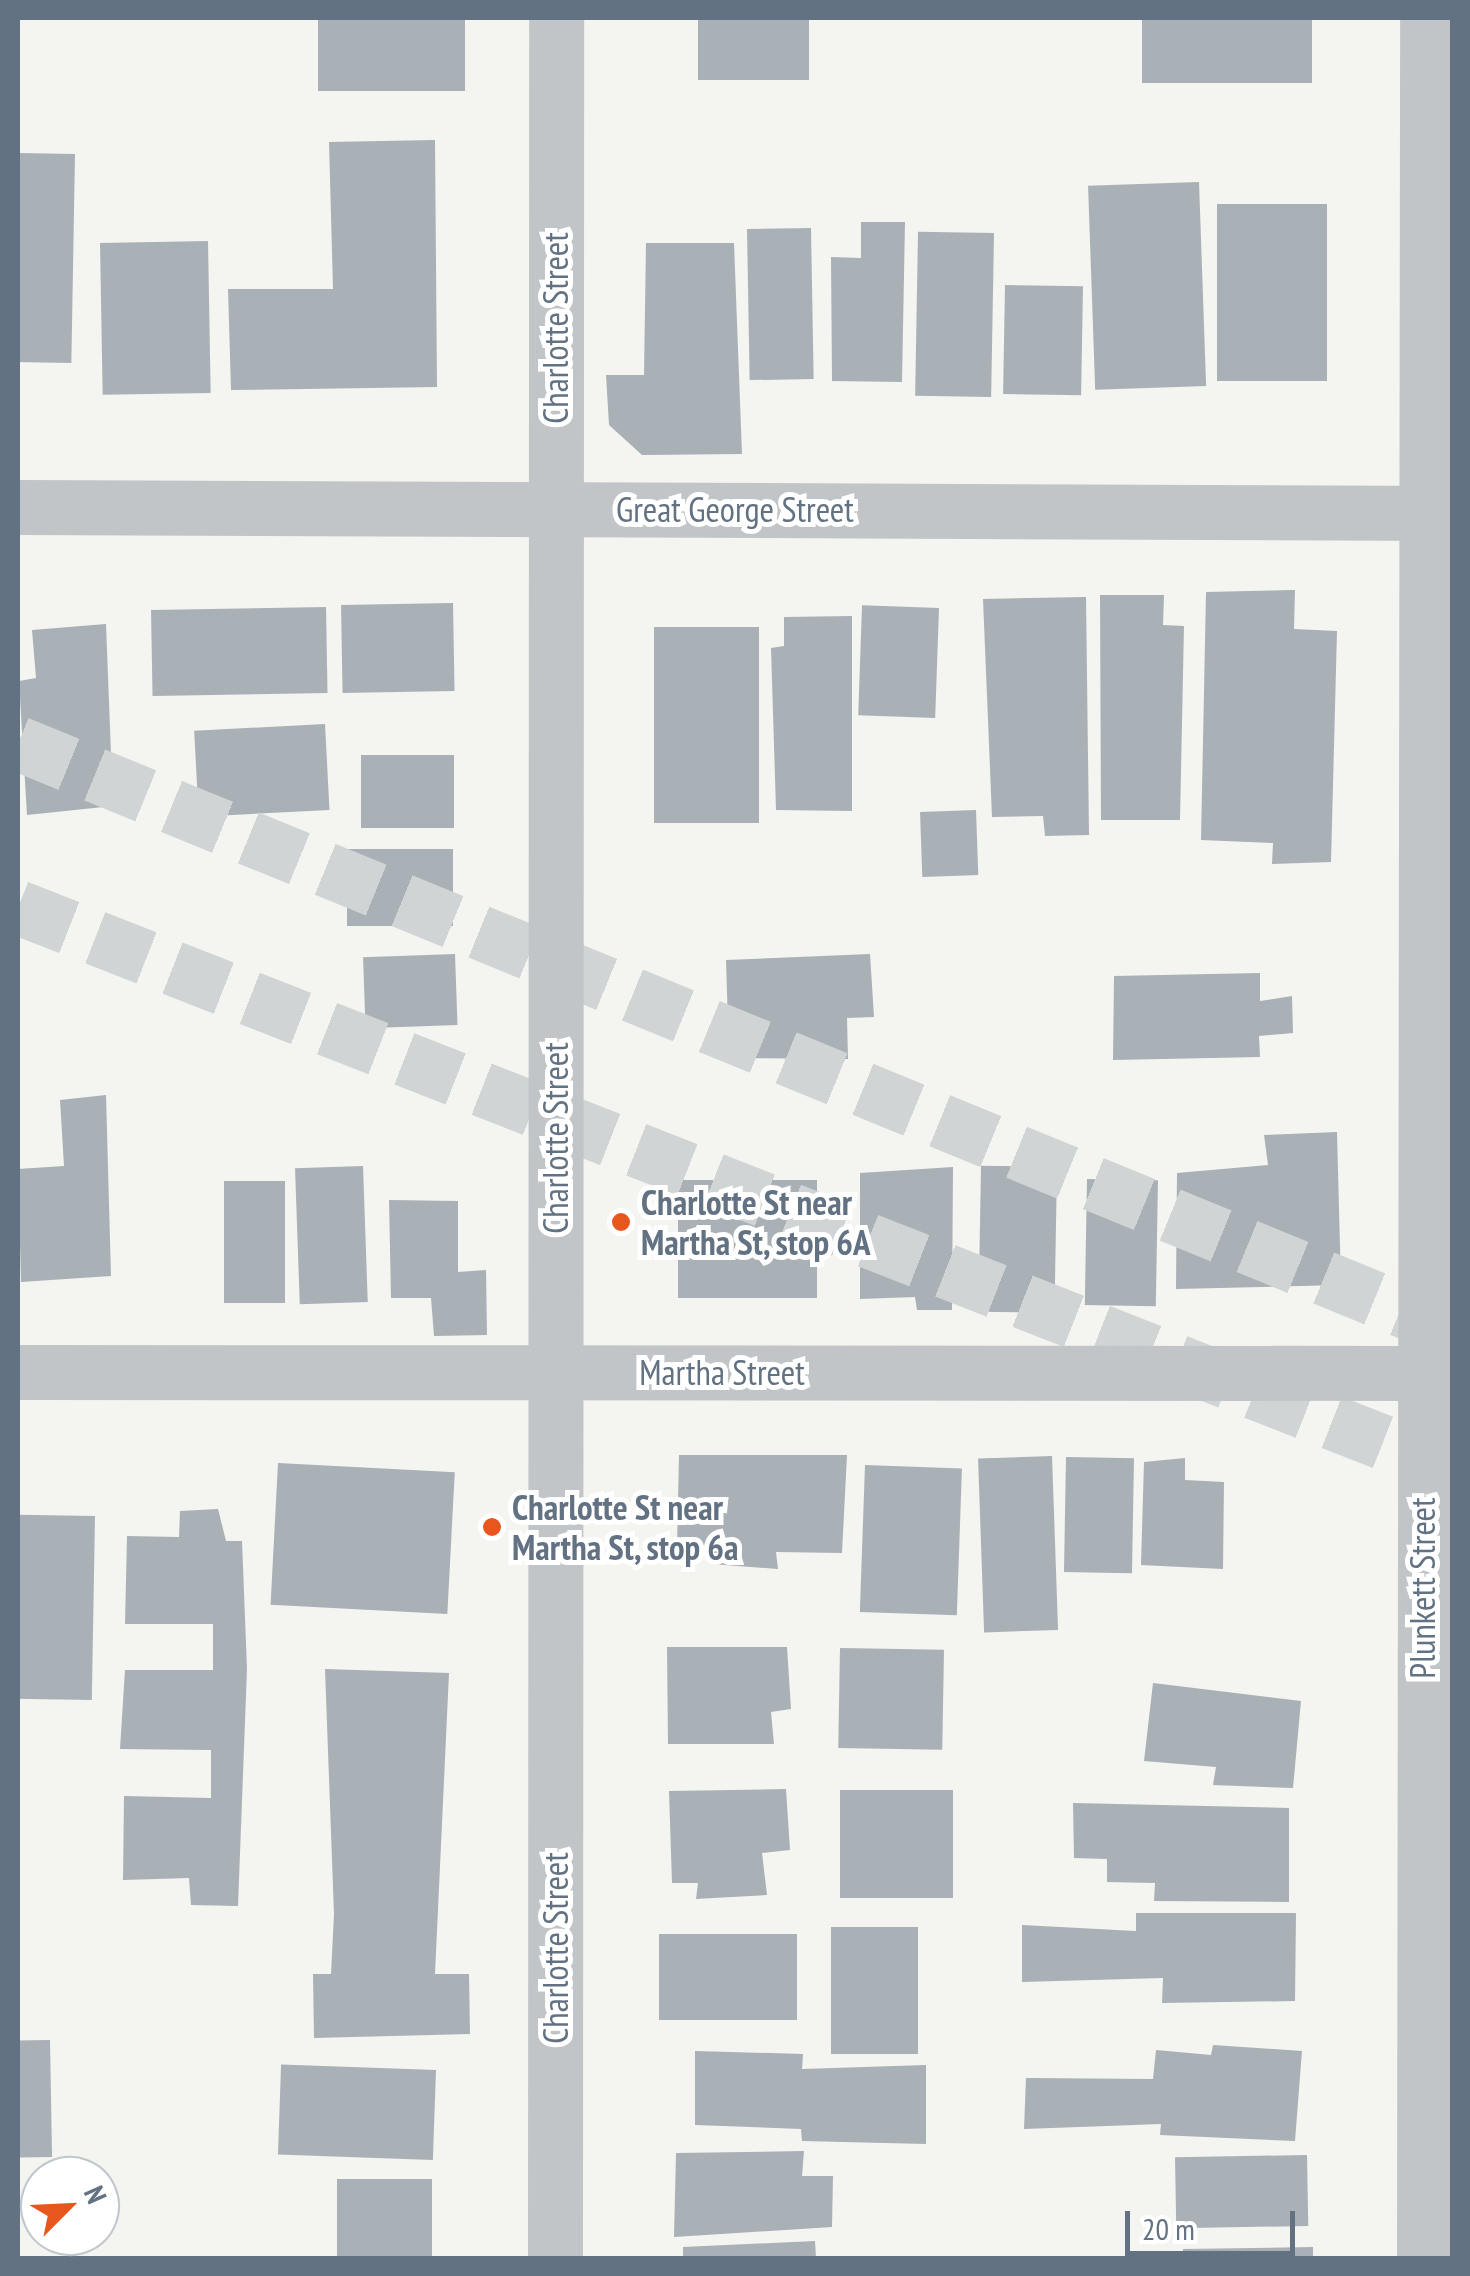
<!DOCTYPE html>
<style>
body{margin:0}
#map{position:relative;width:1470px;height:2276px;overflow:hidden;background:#f4f4f0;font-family:"PT Sans Narrow",sans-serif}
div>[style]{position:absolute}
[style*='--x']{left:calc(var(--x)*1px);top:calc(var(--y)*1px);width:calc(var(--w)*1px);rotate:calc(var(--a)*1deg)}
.building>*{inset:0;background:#a9b0b6;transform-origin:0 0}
.highway-tunnel>*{height:55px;margin-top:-27.5px;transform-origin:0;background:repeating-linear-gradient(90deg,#d0d4d4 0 55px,transparent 0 83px)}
.minor>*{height:55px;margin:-27.5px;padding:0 27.5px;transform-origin:27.5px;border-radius:27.5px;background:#c1c5c8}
.dots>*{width:28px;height:28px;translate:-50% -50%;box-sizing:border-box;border:5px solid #fff;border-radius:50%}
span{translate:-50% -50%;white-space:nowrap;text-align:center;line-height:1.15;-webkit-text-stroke:10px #fff;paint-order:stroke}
.street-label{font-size:35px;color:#627282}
.poi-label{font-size:35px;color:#627282;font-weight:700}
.left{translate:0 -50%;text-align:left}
.frame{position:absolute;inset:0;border:20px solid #627282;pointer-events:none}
.north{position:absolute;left:20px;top:2156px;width:100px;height:100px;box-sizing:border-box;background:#fff;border:2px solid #c0c7cd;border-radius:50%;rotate:66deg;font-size:28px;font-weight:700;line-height:40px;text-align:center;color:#627282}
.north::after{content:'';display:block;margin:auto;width:35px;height:45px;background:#e7561d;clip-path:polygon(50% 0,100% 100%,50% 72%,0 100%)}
.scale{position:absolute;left:1125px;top:2211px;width:170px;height:45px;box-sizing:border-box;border:5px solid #627282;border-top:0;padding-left:12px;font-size:30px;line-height:35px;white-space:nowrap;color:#627282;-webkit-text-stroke:8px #fff;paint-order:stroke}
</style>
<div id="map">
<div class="building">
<i style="left:318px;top:18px;width:147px;height:73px"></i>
<i style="left:698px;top:18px;width:111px;height:62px"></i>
<i style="left:1142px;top:18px;width:170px;height:65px"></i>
<i style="clip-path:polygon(435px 140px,437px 387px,231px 390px,228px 289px,333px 289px,329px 142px)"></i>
<i style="left:18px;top:153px;width:57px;height:209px;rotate:1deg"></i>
<i style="left:1199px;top:182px;width:204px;height:111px;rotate:88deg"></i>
<i style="left:1327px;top:204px;width:177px;height:110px;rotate:90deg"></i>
<i style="clip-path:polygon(861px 222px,905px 222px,902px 382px,832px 381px,831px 257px,861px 258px)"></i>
<i style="left:811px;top:228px;width:151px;height:64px;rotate:89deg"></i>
<i style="left:994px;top:233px;width:164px;height:76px;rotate:91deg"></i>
<i style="left:208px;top:241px;width:152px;height:108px;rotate:89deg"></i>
<i style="clip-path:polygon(646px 243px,734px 243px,742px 454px,642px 455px,609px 425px,606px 375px,644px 375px)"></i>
<i style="left:1005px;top:285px;width:78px;height:109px;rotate:1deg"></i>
<i style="clip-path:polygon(1295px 590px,1294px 629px,1337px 631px,1331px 862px,1272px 864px,1273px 843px,1201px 840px,1206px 592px)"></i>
<i style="clip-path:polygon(1100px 595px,1164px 595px,1163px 625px,1184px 626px,1180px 820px,1101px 820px)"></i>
<i style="clip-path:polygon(1086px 597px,1089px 835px,1045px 836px,1043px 816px,992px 817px,983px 599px)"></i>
<i style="left:453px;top:603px;width:88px;height:112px;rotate:89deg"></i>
<i style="left:326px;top:607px;width:86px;height:175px;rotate:89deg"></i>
<i style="left:939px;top:608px;width:110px;height:77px;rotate:92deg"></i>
<i style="clip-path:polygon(852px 616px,852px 811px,776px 810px,771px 648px,784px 646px,784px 617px)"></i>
<i style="clip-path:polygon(106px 624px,113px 806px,27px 815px,19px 681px,36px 678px,32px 630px)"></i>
<i style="left:759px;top:627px;width:196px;height:105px;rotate:90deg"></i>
<i style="left:325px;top:724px;width:86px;height:131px;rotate:87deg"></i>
<i style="left:361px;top:755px;width:93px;height:73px"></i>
<i style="left:976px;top:810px;width:65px;height:56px;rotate:88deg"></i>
<i style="left:347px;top:849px;width:106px;height:77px"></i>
<i style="left:455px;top:954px;width:71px;height:92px;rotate:88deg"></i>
<i style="clip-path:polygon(870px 954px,874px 1017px,847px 1018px,848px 1059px,729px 1058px,726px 960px)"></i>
<i style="clip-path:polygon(1260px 973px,1260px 1001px,1292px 996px,1293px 1033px,1259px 1036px,1260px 1057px,1113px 1060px,1114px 976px)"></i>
<i style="clip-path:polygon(106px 1095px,111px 1276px,21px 1282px,18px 1169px,64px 1166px,60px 1100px)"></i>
<i style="clip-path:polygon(1337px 1132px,1341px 1285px,1176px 1289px,1177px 1173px,1268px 1165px,1264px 1135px)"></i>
<i style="left:363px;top:1166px;width:136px;height:68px;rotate:88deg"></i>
<i style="clip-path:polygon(953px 1167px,952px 1310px,917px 1310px,915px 1297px,860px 1299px,860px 1173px)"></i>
<i style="left:1057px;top:1167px;width:146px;height:76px;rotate:91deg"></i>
<i style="left:1087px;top:1179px;width:71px;height:126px;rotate:1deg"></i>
<i style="left:678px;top:1180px;width:139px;height:118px"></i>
<i style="left:285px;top:1181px;width:122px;height:61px;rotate:90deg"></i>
<i style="clip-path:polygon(389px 1200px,458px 1201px,458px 1272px,486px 1270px,487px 1335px,434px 1336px,431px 1298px,391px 1298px)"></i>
<i style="clip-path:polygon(679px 1455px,847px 1455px,842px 1553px,776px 1552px,778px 1569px,711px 1564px,712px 1546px,677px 1547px)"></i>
<i style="left:1052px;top:1456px;width:174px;height:74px;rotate:88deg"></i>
<i style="left:1066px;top:1457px;width:68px;height:115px;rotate:1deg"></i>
<i style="clip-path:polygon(1185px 1458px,1185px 1480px,1224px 1482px,1223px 1569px,1141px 1565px,1144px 1462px)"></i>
<i style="left:278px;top:1463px;width:177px;height:142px;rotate:3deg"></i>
<i style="left:865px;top:1465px;width:97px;height:147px;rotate:2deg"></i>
<i style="clip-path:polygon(218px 1509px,226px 1541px,242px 1541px,247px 1669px,238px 1906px,191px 1905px,189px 1878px,123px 1880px,124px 1796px,211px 1798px,211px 1750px,120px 1749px,125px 1670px,213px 1670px,213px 1624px,125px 1624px,127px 1536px,179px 1537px,180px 1511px)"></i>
<i style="left:95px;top:1516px;width:184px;height:77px;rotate:91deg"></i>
<i style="clip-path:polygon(667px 1647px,787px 1647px,791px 1709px,771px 1712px,774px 1744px,668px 1744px)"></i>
<i style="left:840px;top:1648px;width:104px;height:100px;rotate:1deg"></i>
<i style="clip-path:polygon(325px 1669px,449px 1673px,435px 1974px,469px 1974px,470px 2034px,314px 2038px,313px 1974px,331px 1974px,334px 1914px)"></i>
<i style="clip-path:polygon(1153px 1683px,1301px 1701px,1293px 1788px,1213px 1785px,1216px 1767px,1144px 1761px)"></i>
<i style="clip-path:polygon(786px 1789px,790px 1850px,762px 1853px,767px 1895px,696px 1899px,698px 1883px,672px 1883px,669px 1791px)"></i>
<i style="left:840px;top:1790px;width:113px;height:108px"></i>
<i style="clip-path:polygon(1073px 1803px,1289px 1808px,1289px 1902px,1154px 1901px,1155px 1883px,1107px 1882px,1107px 1859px,1074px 1858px)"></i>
<i style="clip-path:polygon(1136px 1913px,1296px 1913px,1295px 2001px,1162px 2003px,1163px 1978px,1022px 1982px,1022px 1925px,1136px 1931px)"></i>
<i style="left:831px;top:1927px;width:87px;height:127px"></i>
<i style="left:659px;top:1934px;width:138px;height:86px"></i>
<i style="left:50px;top:2040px;width:117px;height:32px;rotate:89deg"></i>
<i style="clip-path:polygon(1213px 2045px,1302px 2051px,1295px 2141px,1160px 2135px,1161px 2124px,1024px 2129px,1026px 2078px,1153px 2079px,1156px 2050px,1211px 2055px)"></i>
<i style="clip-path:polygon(695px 2051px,803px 2054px,802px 2069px,926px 2065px,926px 2144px,802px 2141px,801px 2129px,695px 2125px)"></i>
<i style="left:436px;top:2070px;width:90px;height:155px;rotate:92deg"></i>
<i style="clip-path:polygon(804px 2151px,802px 2176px,833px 2176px,832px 2227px,674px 2237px,676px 2153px)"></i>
<i style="left:1307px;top:2155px;width:71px;height:132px;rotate:89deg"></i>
<i style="left:432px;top:2179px;width:79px;height:95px;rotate:90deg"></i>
<i style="clip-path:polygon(815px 2241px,816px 2258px,683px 2258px,683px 2247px)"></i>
<i style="clip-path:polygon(1313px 2247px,1313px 2258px,1183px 2258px,1183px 2249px)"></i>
</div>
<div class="highway-tunnel">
<i style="--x:18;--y:743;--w:1549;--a:22.26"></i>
<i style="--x:18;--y:907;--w:1540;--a:21.4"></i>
</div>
<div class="minor">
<i style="--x:18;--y:507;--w:1434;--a:0.24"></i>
<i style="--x:18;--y:1372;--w:1408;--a:0.04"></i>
<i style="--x:555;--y:2258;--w:2240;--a:-89.97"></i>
<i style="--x:1424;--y:2258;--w:2240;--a:-89.92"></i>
</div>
<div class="dots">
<i style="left:621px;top:1222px;background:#e7561d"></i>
<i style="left:492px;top:1527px;background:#e7561d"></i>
</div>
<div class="street-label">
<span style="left:555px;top:328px;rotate:-90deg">Charlotte Street</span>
<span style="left:735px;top:509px">Great George Street</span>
<span style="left:555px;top:1138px;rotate:-90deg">Charlotte Street</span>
<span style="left:722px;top:1372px">Martha Street</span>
<span style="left:1422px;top:1588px;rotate:-90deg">Plunkett Street</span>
<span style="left:555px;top:1948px;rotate:-90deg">Charlotte Street</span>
</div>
<div class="poi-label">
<span class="left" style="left:641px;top:1222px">Charlotte St near<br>Martha St, stop 6A</span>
<span class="left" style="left:512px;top:1527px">Charlotte St near<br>Martha St, stop 6a</span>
</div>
<div class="frame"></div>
<div class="north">N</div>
<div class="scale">20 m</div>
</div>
